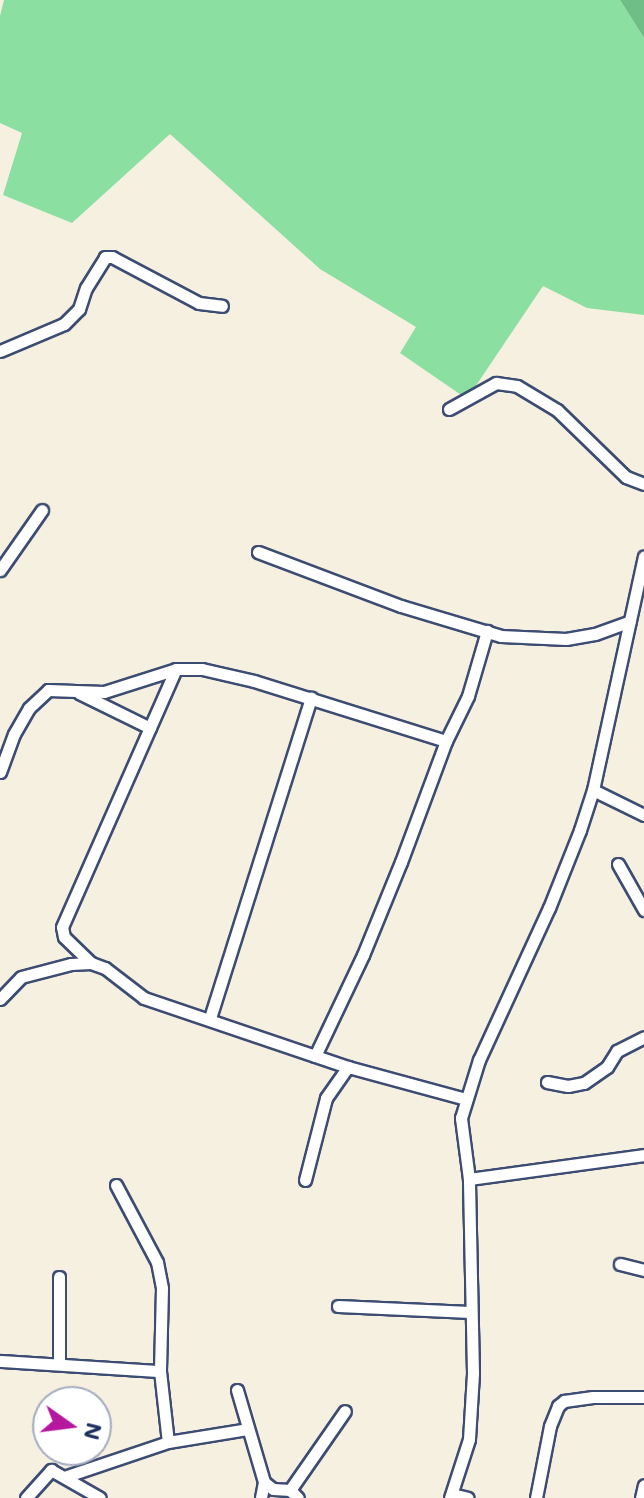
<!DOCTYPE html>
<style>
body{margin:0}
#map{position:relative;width:644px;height:1498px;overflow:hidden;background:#f6f0e1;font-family:Mali,sans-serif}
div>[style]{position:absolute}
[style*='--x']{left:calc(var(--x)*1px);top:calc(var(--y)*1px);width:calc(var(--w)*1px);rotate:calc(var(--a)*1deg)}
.green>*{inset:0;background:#8bdfa1}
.forest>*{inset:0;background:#70be87}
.roads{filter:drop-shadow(2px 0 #3c4c72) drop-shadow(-2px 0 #3c4c72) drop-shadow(0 2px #3c4c72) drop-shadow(0 -2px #3c4c72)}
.minor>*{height:11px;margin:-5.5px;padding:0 5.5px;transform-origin:5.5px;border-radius:5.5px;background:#fff}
span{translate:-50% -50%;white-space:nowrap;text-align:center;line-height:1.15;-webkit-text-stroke:8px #fff;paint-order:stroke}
.north{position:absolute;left:32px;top:1386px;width:80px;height:80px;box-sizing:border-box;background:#fff;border:2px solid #a4acbf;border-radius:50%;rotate:104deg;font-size:22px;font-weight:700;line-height:32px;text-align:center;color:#1b2f5e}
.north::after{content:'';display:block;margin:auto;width:28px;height:36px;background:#b5179e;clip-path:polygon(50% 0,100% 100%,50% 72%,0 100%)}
</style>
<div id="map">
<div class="green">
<i style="clip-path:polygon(4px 0,620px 0,644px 38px,644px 315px,587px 308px,543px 286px,467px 399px,400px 353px,416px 327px,320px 269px,170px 134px,72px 223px,3px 195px,22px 133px,0 123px,0 16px)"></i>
</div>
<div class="forest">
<i style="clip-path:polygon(620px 0,644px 0,644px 38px)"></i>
</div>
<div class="roads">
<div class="minor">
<i style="--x:0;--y:351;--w:69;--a:-22.9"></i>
<i style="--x:64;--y:324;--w:21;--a:-45"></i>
<i style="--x:79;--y:309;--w:22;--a:-72"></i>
<i style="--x:86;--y:288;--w:36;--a:-58"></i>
<i style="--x:105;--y:257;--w:7;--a:0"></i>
<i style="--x:112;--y:257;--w:98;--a:27.9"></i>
<i style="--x:199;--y:303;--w:23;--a:7"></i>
<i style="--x:449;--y:409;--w:54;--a:-29"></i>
<i style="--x:496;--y:383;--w:21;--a:8"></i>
<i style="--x:517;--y:386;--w:47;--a:31"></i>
<i style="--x:557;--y:410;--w:96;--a:44.2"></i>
<i style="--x:626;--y:477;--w:19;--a:21"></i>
<i style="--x:258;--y:552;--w:153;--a:20.7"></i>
<i style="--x:401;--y:606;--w:104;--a:16.7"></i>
<i style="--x:501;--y:636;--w:65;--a:2.6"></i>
<i style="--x:566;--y:639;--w:29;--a:-10"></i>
<i style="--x:595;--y:634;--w:37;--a:-20"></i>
<i style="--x:0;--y:570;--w:73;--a:-55"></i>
<i style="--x:79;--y:693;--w:79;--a:26.2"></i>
<i style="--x:0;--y:772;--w:40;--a:-69.8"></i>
<i style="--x:14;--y:734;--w:30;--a:-60"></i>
<i style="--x:29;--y:708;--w:26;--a:-43"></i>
<i style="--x:48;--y:690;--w:56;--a:2"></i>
<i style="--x:104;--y:692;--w:76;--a:-17.7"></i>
<i style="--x:176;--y:669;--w:26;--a:0"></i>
<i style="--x:202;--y:669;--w:53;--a:13"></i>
<i style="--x:254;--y:681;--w:201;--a:17.4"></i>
<i style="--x:593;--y:790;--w:57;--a:26.1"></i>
<i style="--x:618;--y:864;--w:53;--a:60.5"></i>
<i style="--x:91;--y:963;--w:37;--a:-136"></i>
<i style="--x:64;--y:937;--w:10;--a:-101"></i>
<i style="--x:62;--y:927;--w:282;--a:-66.2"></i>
<i style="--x:0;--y:999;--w:30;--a:-46"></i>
<i style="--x:21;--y:977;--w:52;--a:-14.6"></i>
<i style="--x:71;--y:964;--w:20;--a:-3"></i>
<i style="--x:91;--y:963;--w:15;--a:20"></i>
<i style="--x:105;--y:968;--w:49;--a:37.6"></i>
<i style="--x:144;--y:998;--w:215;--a:18.7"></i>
<i style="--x:348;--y:1067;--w:122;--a:15.2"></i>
<i style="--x:210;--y:1018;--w:336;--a:-72.5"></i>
<i style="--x:315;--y:1056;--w:112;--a:-64.6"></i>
<i style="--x:363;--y:955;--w:100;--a:-67.8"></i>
<i style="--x:401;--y:862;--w:129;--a:-69.6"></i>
<i style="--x:446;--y:741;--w:50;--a:-63.9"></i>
<i style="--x:468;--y:696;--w:68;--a:-73.7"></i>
<i style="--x:547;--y:1082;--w:21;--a:11"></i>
<i style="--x:568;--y:1086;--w:16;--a:-11"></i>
<i style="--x:584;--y:1083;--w:28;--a:-35"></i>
<i style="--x:607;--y:1067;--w:19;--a:-58"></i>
<i style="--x:617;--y:1051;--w:30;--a:-27"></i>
<i style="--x:469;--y:1179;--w:177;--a:-7.8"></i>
<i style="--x:305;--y:1180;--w:85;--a:-75.6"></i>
<i style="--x:326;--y:1098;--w:38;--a:-55"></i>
<i style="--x:116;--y:1185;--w:87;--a:62"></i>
<i style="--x:157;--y:1262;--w:26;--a:79"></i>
<i style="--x:162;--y:1288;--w:83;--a:91.4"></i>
<i style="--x:160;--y:1371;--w:71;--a:83.6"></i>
<i style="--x:620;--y:1264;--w:25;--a:14"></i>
<i style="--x:338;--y:1306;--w:132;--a:2.6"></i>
<i style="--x:0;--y:1361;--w:160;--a:3.6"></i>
<i style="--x:59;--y:1363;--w:86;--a:-90"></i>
<i style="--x:237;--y:1390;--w:96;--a:73.6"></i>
<i style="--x:264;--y:1482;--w:16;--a:101"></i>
<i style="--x:67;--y:1476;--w:107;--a:-18.6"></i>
<i style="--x:168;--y:1442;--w:80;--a:-9.3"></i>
<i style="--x:264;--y:1482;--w:11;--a:38"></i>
<i style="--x:273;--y:1489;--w:17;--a:3"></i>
<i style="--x:290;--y:1490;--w:11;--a:45"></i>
<i style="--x:290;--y:1490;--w:96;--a:-55.2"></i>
<i style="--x:452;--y:1494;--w:16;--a:14"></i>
<i style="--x:26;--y:1498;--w:38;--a:-48"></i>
<i style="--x:51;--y:1470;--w:56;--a:29.7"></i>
<i style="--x:450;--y:1498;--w:62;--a:-72.1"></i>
<i style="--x:469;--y:1439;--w:66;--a:-86.5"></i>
<i style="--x:473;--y:1373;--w:194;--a:-91.2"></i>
<i style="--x:469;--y:1179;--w:62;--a:-97.5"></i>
<i style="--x:461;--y:1118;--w:61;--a:-72.8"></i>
<i style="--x:479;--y:1060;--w:167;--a:-65.3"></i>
<i style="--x:549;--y:908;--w:84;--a:-68.3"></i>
<i style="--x:580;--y:830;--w:42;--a:-72"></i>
<i style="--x:593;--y:790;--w:239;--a:-77.7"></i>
<i style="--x:536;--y:1498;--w:73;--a:-79"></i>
<i style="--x:550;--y:1426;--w:22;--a:-68"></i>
<i style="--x:558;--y:1406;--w:8;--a:-40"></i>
<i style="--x:564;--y:1401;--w:29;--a:-8"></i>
<i style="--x:593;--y:1397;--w:51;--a:0"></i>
<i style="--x:641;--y:1498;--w:13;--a:-77"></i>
</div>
</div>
<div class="north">N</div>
</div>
